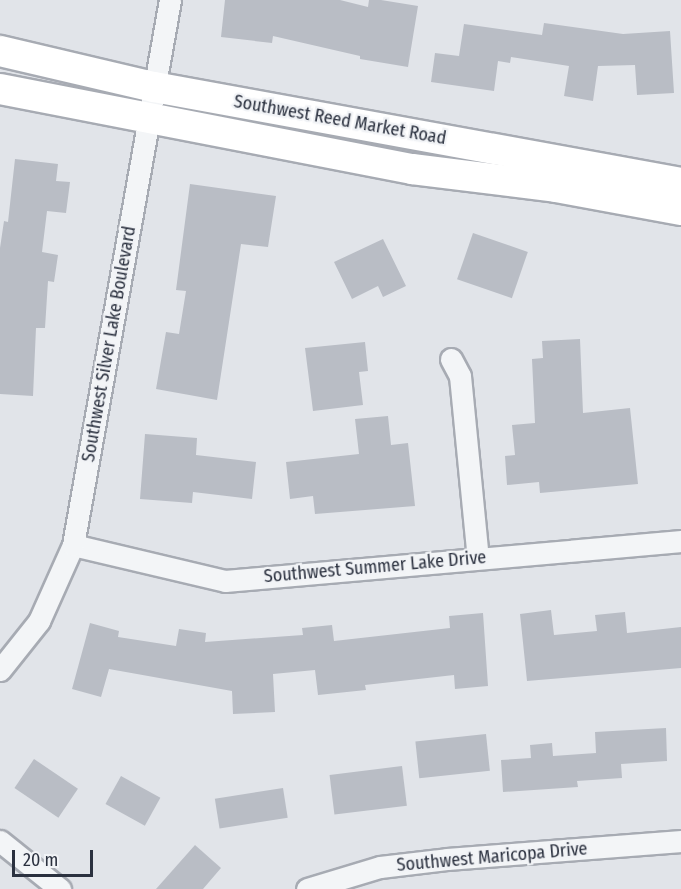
<!DOCTYPE html>
<style>
body{margin:0}
#map{position:relative;width:681px;height:889px;overflow:hidden;background:#e1e4e9;font-family:"Fira Sans Condensed",sans-serif}
div>[style]{position:absolute}
[style*='--x']{left:calc(var(--x)*1px);top:calc(var(--y)*1px);width:calc(var(--w)*1px);rotate:calc(var(--a)*1deg)}
.building>*{inset:0;background:#b9bdc5;transform-origin:0 0}
.roads{filter:drop-shadow(2px 0 #a7abb3) drop-shadow(-2px 0 #a7abb3) drop-shadow(0 2px #a7abb3) drop-shadow(0 -2px #a7abb3)}
.street>*{height:21px;margin:-10.5px;padding:0 10.5px;transform-origin:10.5px;border-radius:10.5px;background:#f3f5f7}
.secondary>*{height:30px;margin:-15px;padding:0 15px;transform-origin:15px;border-radius:15px;background:#fff}
span{translate:-50% -50%;white-space:nowrap;text-align:center;line-height:1.15;-webkit-text-stroke:4.5px #f1f3f6;paint-order:stroke}
.street-label{font-size:18px;color:#2b313f}
.scale{position:absolute;left:12px;top:850px;width:81px;height:27px;box-sizing:border-box;border:3px solid #2b313f;border-top:0;padding-left:8px;font-size:18px;line-height:21px;white-space:nowrap;color:#2b313f;-webkit-text-stroke:4px #f1f3f6;paint-order:stroke}
</style>
<div id="map">
<div class="building">
<i style="clip-path:polygon(225px 0,340px 0,368px 7px,369px 0,381px 0,418px 6px,408px 67px,360px 59px,360px 56px,273px 36px,272px 43px,221px 37px)"></i>
<i style="clip-path:polygon(544px 23px,623px 34px,670px 31px,674px 93px,637px 95px,635px 65px,598px 66px,593px 101px,564px 96px,569px 66px,511px 57px,510px 63px,498px 61px,494px 91px,431px 82px,435px 53px,459px 56px,464px 24px,542px 35px)"></i>
<i style="clip-path:polygon(15px 159px,58px 164px,56px 181px,70px 182px,66px 213px,47px 211px,42px 252px,58px 255px,54px 282px,48px 281px,45px 328px,36px 328px,33px 396px,0 394px,0 248px,4px 221px,8px 222px)"></i>
<i style="clip-path:polygon(190px 184px,276px 196px,268px 247px,241px 244px,217px 400px,156px 389px,166px 332px,179px 334px,186px 291px,176px 290px)"></i>
<i style="left:473px;top:233px;width:58px;height:49px;rotate:19deg"></i>
<i style="clip-path:polygon(383px 239px,406px 286px,383px 297px,378px 286px,352px 299px,334px 262px)"></i>
<i style="clip-path:polygon(580px 339px,583px 413px,630px 408px,638px 484px,540px 493px,539px 482px,507px 485px,505px 456px,515px 455px,512px 425px,535px 423px,532px 359px,543px 358px,542px 341px)"></i>
<i style="clip-path:polygon(365px 342px,368px 371px,359px 372px,363px 405px,313px 411px,305px 348px)"></i>
<i style="clip-path:polygon(388px 416px,391px 445px,408px 443px,415px 506px,315px 514px,313px 496px,290px 499px,286px 462px,359px 454px,355px 419px)"></i>
<i style="clip-path:polygon(145px 434px,197px 438px,196px 455px,256px 462px,252px 499px,193px 492px,192px 503px,140px 499px)"></i>
<i style="clip-path:polygon(551px 610px,554px 635px,597px 631px,595px 615px,625px 612px,627px 633px,681px 627px,681px 668px,527px 681px,520px 614px)"></i>
<i style="clip-path:polygon(483px 613px,488px 686px,455px 689px,454px 675px,365px 685px,366px 690px,318px 695px,315px 670px,273px 674px,275px 712px,233px 714px,232px 691px,109px 669px,101px 697px,72px 689px,90px 623px,119px 631px,118px 637px,176px 646px,179px 629px,206px 633px,205px 642px,303px 635px,302px 628px,332px 625px,334px 641px,450px 628px,449px 616px)"></i>
<i style="clip-path:polygon(666px 728px,667px 761px,621px 764px,622px 778px,577px 781px,578px 787px,503px 792px,501px 760px,531px 758px,530px 745px,552px 743px,553px 756px,596px 753px,595px 732px)"></i>
<i style="left:486px;top:734px;width:37px;height:71px;rotate:84deg"></i>
<i style="left:34px;top:759px;width:53px;height:35px;rotate:34deg"></i>
<i style="left:402px;top:766px;width:40px;height:73px;rotate:83deg"></i>
<i style="left:121px;top:776px;width:45px;height:32px;rotate:29deg"></i>
<i style="left:283px;top:788px;width:30px;height:69px;rotate:81deg"></i>
<i style="clip-path:polygon(195px 845px,221px 868px,203px 889px,156px 889px)"></i>
</div>
<div class="roads">
<div class="street">
<i style="--x:451;--y:359;--w:19;--a:62"></i>
<i style="--x:460;--y:376;--w:183;--a:84.4"></i>
<i style="--x:73;--y:545;--w:156;--a:13.3"></i>
<i style="--x:225;--y:581;--w:458;--a:-5"></i>
<i style="--x:0;--y:670;--w:63;--a:-51.5"></i>
<i style="--x:39;--y:621;--w:83;--a:-65.9"></i>
<i style="--x:73;--y:545;--w:554;--a:-79.91"></i>
<i style="--x:0;--y:841;--w:77;--a:38.7"></i>
<i style="--x:307;--y:889;--w:76;--a:-16.8"></i>
<i style="--x:380;--y:867;--w:67;--a:-6.8"></i>
<i style="--x:447;--y:859;--w:235;--a:-4.4"></i>
</div>
<div class="secondary">
<i style="--x:0;--y:51;--w:158;--a:13.2"></i>
<i style="--x:154;--y:87;--w:536;--a:10.32"></i>
<i style="--x:0;--y:89;--w:420;--a:11"></i>
<i style="--x:412;--y:169;--w:145;--a:7.1"></i>
<i style="--x:556;--y:187;--w:127;--a:10.4"></i>
</div>
</div>
<div class="street-label">
<span style="left:340px;top:120px;rotate:10deg">Southwest Reed Market Road</span>
<span style="left:109px;top:344px;rotate:-80deg">Southwest Silver Lake Boulevard</span>
<span style="left:375px;top:567px;rotate:-5deg">Southwest Summer Lake Drive</span>
<span style="left:492px;top:857px;rotate:-5deg">Southwest Maricopa Drive</span>
</div>
<div class="scale">20 m</div>
</div>
